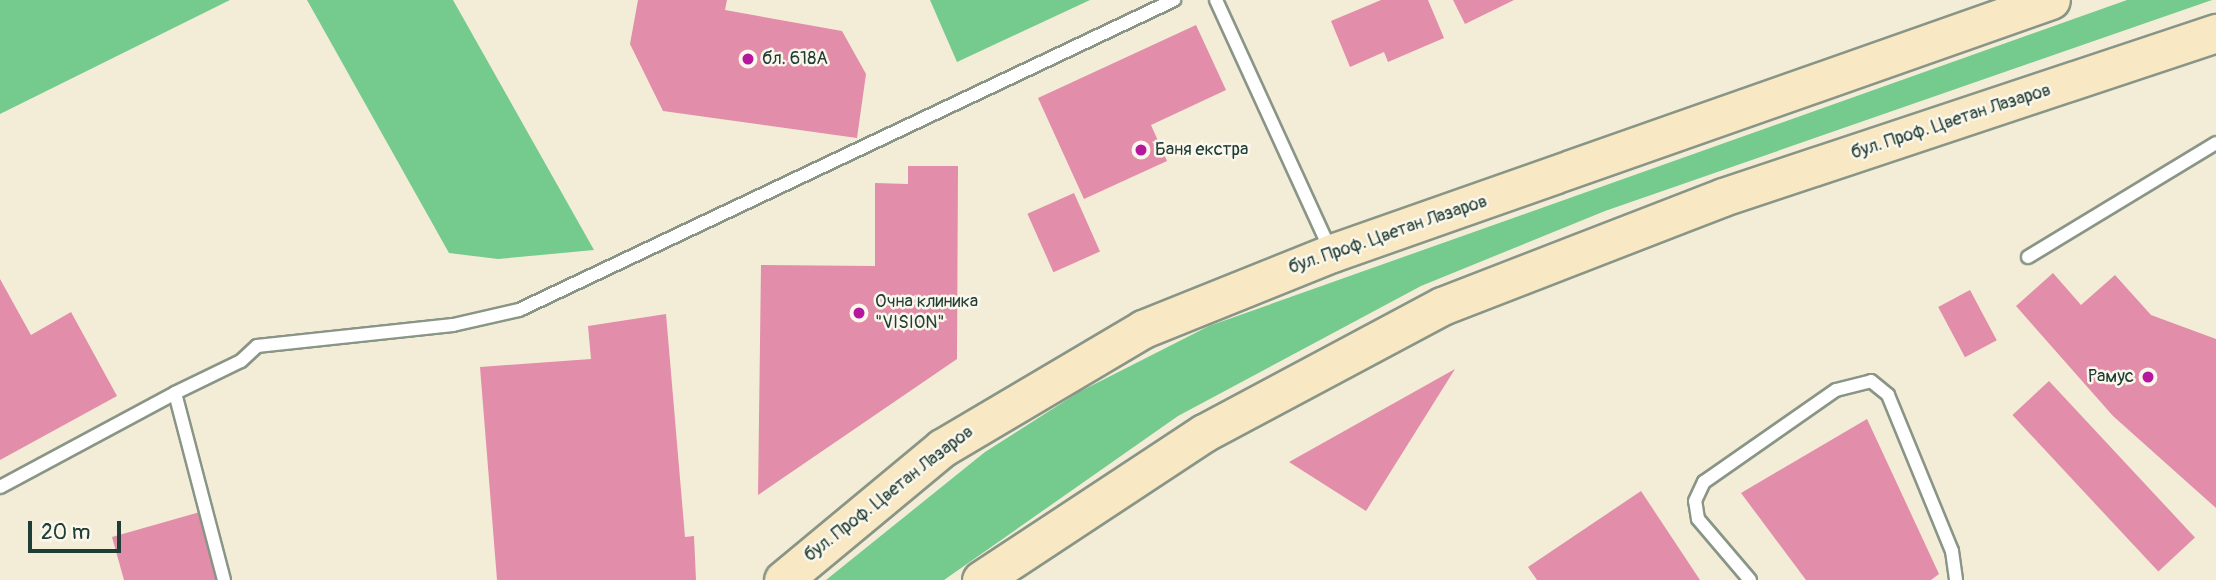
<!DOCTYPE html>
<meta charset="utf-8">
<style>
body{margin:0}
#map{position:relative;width:2216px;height:580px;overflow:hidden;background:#f3edd7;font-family:Pangolin,sans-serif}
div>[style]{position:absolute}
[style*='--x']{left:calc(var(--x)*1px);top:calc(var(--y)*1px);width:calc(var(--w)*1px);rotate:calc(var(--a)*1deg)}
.green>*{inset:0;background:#75ca8e}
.building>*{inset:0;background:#e28da9;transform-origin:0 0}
.roads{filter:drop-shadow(2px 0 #899586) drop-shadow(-2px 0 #899586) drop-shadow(0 2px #899586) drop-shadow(0 -2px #899586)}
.lane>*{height:12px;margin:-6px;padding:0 6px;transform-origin:6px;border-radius:6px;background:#fff}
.secondary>*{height:37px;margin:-18.5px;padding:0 18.5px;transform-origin:18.5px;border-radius:18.5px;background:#f8e8c3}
.dots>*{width:19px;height:19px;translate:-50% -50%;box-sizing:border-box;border:4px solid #fbf7ec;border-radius:50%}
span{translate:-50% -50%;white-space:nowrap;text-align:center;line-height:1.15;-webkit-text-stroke:5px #fbf7ec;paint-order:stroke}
.poi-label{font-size:18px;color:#1f3d34}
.left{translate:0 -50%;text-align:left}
.right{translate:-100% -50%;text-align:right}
.street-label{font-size:18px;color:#1f3d34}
.scale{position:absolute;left:28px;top:521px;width:93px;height:32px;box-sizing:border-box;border:4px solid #1f3d34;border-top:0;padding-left:9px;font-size:21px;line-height:24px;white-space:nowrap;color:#1f3d34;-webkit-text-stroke:5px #fbf7ec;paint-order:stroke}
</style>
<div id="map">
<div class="green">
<i style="clip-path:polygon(0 0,230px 0,0 114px)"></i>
<i style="clip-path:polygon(307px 0,453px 0,594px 250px,498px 259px,449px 253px)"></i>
<i style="clip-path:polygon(930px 0,1090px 0,957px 62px)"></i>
<i style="clip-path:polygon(2127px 0,2212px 0,1605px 211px,1421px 286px,1178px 416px,944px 580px,826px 580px,985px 452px,1079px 392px,1209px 326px)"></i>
</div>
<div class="building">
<i style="clip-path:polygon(638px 0,727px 0,725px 10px,842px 31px,866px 74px,857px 138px,663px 111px,630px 44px)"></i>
<i style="clip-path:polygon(1381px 0,1428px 0,1444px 38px,1388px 62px,1384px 52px,1350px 67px,1331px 21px)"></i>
<i style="clip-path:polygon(1453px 0,1514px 0,1465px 24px)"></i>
<i style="clip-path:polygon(1196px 25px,1226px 90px,1151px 125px,1167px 161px,1084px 199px,1038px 98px)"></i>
<i style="clip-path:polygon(908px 166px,958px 166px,957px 359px,758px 495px,761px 265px,875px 266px,875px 183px,908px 184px)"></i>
<i style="left:1074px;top:193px;width:64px;height:51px;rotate:66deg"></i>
<i style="clip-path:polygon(2053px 273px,2081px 305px,2115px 275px,2151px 315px,2216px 339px,2216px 508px,2113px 416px,2016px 306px)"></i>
<i style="clip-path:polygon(0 279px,31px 335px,71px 312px,117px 396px,0 460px)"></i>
<i style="left:1970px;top:290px;width:57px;height:36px;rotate:62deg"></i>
<i style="clip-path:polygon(666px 314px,685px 537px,694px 536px,696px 580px,497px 580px,480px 367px,591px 359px,588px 326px)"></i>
<i style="clip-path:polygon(1455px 369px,1366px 511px,1289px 462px)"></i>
<i style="left:2049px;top:381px;width:214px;height:50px;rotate:47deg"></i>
<i style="clip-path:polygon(1867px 419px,1939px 574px,1931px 580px,1806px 580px,1741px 493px)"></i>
<i style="clip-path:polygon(1641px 491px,1700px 580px,1537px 580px,1528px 567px)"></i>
<i style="clip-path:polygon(200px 512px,220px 580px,124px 580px,112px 537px)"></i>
</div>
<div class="roads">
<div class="lane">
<i style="--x:1216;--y:0;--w:276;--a:65.4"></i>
<i style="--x:2028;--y:257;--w:220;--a:-31.2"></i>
<i style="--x:0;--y:487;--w:199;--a:-28.2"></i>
<i style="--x:224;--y:580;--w:193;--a:-104.7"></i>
<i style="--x:175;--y:393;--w:73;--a:-25.9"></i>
<i style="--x:241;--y:361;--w:22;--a:-43"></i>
<i style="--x:257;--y:346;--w:197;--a:-6.1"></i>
<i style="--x:453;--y:325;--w:68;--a:-12.8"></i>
<i style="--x:519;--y:310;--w:725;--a:-25.33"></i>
<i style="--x:1750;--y:580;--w:80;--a:-130.4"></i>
<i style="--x:1698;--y:519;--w:18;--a:-99"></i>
<i style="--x:1695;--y:501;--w:21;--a:-65"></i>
<i style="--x:1704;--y:482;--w:161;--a:-34.9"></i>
<i style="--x:1836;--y:390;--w:36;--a:-14"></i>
<i style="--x:1871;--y:381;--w:22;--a:39"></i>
<i style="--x:1888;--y:395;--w:169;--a:67.7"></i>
<i style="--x:1952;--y:551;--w:29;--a:82"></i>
</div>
<div class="secondary">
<i style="--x:783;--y:580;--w:207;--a:-39.7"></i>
<i style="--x:942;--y:448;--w:234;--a:-30.6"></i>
<i style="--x:1143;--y:329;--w:204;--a:-21.9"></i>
<i style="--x:1332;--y:253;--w:762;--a:-19.39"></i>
<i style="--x:981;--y:580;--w:267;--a:-33.4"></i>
<i style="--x:1204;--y:433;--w:270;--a:-28.1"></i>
<i style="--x:1442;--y:306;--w:301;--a:-21.2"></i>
<i style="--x:1723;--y:197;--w:520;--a:-18.4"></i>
</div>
</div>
<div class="dots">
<i style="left:748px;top:59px;background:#b5179e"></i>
<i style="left:1141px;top:150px;background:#b5179e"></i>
<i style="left:859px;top:313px;background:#b5179e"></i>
<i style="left:2148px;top:377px;background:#b5179e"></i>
</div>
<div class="poi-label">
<span class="left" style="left:762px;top:59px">бл. 618А</span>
<span class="left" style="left:1155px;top:150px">Баня екстра</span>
<span class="left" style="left:875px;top:313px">Очна клиника<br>"VISION"</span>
<span class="right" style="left:2134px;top:377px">Рамус</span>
</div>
<div class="street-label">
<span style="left:1951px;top:122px;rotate:-18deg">бул. Проф. Цветан Лазаров</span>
<span style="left:1388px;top:235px;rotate:-19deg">бул. Проф. Цветан Лазаров</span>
<span style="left:889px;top:494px;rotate:-38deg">бул. Проф. Цветан Лазаров</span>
</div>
<div class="scale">20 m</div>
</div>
